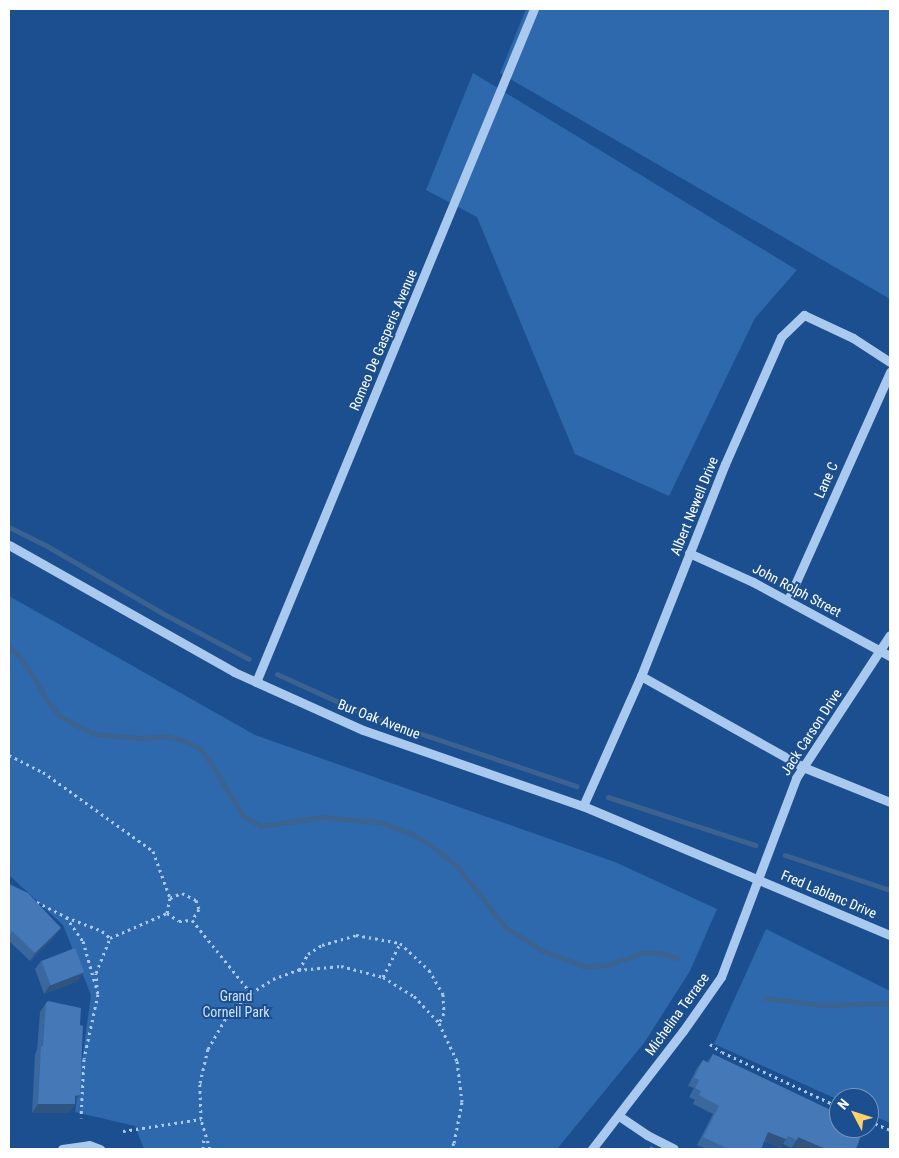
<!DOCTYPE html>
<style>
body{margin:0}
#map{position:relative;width:899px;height:1158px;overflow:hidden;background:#1b4f8f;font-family:"Roboto Condensed",sans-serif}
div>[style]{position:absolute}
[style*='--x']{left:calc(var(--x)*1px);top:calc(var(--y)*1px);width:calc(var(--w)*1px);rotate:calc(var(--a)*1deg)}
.green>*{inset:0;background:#2e69ad}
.stream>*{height:5px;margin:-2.5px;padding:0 2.5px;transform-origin:2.5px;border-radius:2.5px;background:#3c6290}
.path>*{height:3px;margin-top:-1.5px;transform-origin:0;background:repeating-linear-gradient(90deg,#a9c9ee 0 2.5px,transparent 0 6.5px)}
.minor>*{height:9px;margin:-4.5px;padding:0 4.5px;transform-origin:4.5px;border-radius:4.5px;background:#a9c9ee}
.wall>*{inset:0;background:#3a679d}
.shaded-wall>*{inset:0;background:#305480}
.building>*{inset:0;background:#4478b7;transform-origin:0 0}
span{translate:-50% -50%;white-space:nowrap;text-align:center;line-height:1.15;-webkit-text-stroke:4px #1b4f8f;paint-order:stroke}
.street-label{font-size:14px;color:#fff}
.park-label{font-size:14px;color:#cfe3fa}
.frame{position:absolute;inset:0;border:10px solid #fff;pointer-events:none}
.north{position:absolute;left:829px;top:1088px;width:50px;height:50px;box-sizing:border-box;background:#1b4f8f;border:1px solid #7695bc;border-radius:50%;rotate:310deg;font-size:14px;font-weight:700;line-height:20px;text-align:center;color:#fff}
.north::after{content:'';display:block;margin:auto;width:18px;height:22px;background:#ffd166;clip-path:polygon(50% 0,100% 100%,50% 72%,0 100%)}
</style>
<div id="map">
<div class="green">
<i style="clip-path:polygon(526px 9px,890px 9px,890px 299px,500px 73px)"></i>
<i style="clip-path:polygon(473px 73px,797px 270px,755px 318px,669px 496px,575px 454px,477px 217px,426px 190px)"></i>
<i style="clip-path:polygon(9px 596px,255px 735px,615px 862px,717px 909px,690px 971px,644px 1043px,557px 1149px,144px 1149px,135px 1126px,75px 1112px,91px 995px,63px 925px,9px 875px)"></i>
<i style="clip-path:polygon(766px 929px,890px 991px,890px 1123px,869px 1114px,869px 1098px,839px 1098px,839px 1100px,714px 1044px)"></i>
</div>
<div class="stream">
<i style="--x:9;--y:527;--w:42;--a:26.6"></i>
<i style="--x:47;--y:546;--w:133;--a:30.2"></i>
<i style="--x:162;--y:613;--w:98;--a:27.9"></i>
<i style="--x:9;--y:647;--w:13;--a:42"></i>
<i style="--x:19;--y:656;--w:28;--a:55"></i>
<i style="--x:35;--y:679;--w:25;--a:61"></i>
<i style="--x:47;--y:701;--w:20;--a:49"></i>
<i style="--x:60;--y:716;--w:18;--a:29"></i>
<i style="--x:76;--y:725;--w:20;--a:27"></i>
<i style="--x:94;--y:734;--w:46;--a:5"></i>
<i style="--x:140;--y:738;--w:26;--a:-4"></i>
<i style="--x:166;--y:736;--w:16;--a:14"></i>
<i style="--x:182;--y:740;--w:17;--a:24"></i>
<i style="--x:198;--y:747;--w:17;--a:50"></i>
<i style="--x:209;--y:760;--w:66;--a:58.7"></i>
<i style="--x:243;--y:816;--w:21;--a:29"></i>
<i style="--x:261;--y:826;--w:62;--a:-8.4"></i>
<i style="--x:322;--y:817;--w:57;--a:5"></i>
<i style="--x:379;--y:822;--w:35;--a:20"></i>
<i style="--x:412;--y:834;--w:25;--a:32"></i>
<i style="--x:433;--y:847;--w:29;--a:38"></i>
<i style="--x:456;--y:865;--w:79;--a:51.7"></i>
<i style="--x:505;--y:927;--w:43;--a:32.6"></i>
<i style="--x:541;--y:950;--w:45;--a:20.9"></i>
<i style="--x:583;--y:966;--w:23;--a:-2"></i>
<i style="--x:606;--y:965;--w:41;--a:-18.4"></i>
<i style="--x:645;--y:952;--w:19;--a:6"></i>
<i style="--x:664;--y:954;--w:14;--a:17"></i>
<i style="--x:277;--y:674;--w:101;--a:24.5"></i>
<i style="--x:369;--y:716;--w:219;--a:18.7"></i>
<i style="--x:608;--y:797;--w:155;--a:18.1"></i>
<i style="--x:785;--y:855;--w:111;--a:18.4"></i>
<i style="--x:765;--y:998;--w:57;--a:7"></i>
<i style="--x:822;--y:1005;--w:68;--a:-1.7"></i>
</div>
<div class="path">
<i style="--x:9;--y:755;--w:38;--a:27"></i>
<i style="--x:43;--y:772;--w:135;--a:35.7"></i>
<i style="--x:153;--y:851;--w:50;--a:70.1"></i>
<i style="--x:31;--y:899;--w:39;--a:27"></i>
<i style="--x:66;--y:917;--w:29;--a:55"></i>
<i style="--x:83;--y:941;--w:55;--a:74.2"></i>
<i style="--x:98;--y:994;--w:66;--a:102.2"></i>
<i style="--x:84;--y:1059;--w:59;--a:92.9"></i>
<i style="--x:167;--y:913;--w:15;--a:-79"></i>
<i style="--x:170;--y:898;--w:13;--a:-23"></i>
<i style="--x:182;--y:893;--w:16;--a:27"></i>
<i style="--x:196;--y:900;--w:9;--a:72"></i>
<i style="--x:199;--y:909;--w:13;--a:122"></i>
<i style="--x:66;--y:917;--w:39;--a:21"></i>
<i style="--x:102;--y:931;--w:11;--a:41"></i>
<i style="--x:299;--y:970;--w:18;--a:-61"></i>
<i style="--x:308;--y:954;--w:17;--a:-33"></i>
<i style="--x:322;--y:945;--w:35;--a:-16"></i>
<i style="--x:356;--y:935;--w:45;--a:10.3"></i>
<i style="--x:400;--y:943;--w:40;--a:43"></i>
<i style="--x:429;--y:970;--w:28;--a:60"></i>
<i style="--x:443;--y:994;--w:19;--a:87"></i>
<i style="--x:444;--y:1013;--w:11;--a:117"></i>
<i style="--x:383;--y:977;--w:38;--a:-63"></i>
<i style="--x:97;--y:987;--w:14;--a:-94"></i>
<i style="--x:96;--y:973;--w:38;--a:-68"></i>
<i style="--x:110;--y:938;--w:62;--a:-23.7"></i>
<i style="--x:167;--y:913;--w:14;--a:34"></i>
<i style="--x:179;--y:921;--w:13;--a:-4"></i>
<i style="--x:192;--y:920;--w:94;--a:51.1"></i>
<i style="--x:710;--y:1044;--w:14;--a:34"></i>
<i style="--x:722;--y:1052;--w:129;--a:25.2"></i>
<i style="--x:869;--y:1121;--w:23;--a:23"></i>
<i style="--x:123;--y:1131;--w:79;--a:-8.7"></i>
<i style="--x:203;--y:1149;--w:12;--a:-85"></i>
<i style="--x:210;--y:1149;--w:31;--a:-107"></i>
<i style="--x:201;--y:1119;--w:36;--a:-92"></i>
<i style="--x:200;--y:1083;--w:35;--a:-77"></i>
<i style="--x:208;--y:1049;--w:36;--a:-60"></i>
<i style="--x:226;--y:1018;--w:35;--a:-45"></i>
<i style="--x:251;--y:993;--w:26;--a:-32"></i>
<i style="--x:273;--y:979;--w:27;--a:-20"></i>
<i style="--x:298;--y:970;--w:43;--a:-5.3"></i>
<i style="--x:341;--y:966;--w:43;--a:14.7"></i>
<i style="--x:383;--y:977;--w:36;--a:32"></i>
<i style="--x:414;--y:996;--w:37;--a:47"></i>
<i style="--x:439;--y:1023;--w:42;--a:64.7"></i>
<i style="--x:457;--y:1061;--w:41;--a:83"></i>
<i style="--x:462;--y:1102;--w:42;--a:101"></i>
<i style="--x:454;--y:1143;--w:7;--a:124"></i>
</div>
<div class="minor">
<i style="--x:9;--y:545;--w:258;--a:29.4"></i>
<i style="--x:234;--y:672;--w:141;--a:24.2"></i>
<i style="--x:363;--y:730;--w:233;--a:19.1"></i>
<i style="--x:583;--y:806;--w:333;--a:22.8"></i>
<i style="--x:689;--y:553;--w:70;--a:24.4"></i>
<i style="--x:753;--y:582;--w:156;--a:28.4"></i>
<i style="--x:788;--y:600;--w:250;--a:-65.9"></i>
<i style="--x:641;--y:676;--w:186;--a:29.3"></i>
<i style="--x:803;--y:767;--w:94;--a:21.9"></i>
<i style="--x:256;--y:682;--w:728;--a:-67.56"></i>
<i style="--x:583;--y:806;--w:142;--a:-66"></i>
<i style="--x:641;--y:676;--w:228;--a:-68.4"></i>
<i style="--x:725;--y:464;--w:139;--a:-66.2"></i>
<i style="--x:781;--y:337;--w:32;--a:-44"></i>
<i style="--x:804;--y:315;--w:54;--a:25.1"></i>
<i style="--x:853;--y:338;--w:44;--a:33"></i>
<i style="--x:619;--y:1116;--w:34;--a:34"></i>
<i style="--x:647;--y:1135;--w:30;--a:27"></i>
<i style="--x:62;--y:1149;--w:27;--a:-8"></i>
<i style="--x:89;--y:1145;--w:12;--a:20"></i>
<i style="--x:592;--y:1149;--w:149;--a:-52.4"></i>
<i style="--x:683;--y:1031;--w:66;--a:-54.9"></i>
<i style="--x:721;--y:977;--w:213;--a:-69.3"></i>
<i style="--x:796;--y:778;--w:171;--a:-56.7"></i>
</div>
<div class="wall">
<i style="clip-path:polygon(9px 884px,55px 936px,30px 961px,9px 941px)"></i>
<i style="clip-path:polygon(41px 961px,78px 981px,44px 994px,35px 969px)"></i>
<i style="clip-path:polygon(46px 1003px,75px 1102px,75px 1104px,69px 1113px,32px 1113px,35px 1054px,37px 1050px,40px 1012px)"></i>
<i style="clip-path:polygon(713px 1054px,856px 1149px,801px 1149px,793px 1146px,791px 1148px,783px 1144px,781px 1148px,764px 1141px,761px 1149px,706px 1149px,697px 1145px,713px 1114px,693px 1104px,695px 1100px,689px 1097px,694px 1088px,688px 1086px,697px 1068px,703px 1060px,707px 1062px)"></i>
</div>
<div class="shaded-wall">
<i style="clip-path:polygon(61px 928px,55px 936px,30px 961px,35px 953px)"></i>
<i style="clip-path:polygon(84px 972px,78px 981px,44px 994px,50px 985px)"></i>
<i style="clip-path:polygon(80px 1095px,73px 1104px,75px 1104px,69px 1113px,32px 1113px,38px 1104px)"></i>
<i style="clip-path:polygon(768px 1132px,786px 1139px,781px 1148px,763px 1140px)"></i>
<i style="clip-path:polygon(798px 1137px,826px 1149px,801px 1149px,793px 1146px)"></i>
</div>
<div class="building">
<i style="clip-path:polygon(9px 884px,28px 893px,61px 928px,35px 953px,12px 931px,10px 935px,9px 935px)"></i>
<i style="left:75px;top:948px;width:26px;height:36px;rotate:69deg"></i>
<i style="clip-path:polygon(48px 1001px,81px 1008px,80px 1025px,83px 1026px,80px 1095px,75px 1096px,75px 1104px,38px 1104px,41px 1046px,43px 1046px,46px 1003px)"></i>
<i style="clip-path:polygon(713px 1054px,839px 1114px,839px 1128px,864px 1128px,856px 1149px,826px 1149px,798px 1137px,797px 1140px,788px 1136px,786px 1139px,768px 1132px,761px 1149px,728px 1149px,703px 1137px,719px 1106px,699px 1095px,701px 1091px,695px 1088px,699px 1080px,694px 1078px,703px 1060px,709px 1063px)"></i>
<i style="clip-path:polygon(651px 1146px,656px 1149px,648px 1149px)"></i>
</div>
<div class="street-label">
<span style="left:383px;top:340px;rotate:-67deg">Romeo De Gasperis Avenue</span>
<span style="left:826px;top:480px;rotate:-66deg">Lane C</span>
<span style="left:694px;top:506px;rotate:-68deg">Albert Newell Drive</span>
<span style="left:797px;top:590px;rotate:28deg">John Rolph Street</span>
<span style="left:379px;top:719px;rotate:21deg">Bur Oak Avenue</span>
<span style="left:811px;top:732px;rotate:-57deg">Jack Carson Drive</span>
<span style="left:829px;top:894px;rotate:23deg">Fred Lablanc Drive</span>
<span style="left:677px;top:1014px;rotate:-54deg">Michelina Terrace</span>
</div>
<div class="park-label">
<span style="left:236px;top:1004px">Grand<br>Cornell Park</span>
</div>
<div class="frame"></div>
<div class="north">N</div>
</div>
